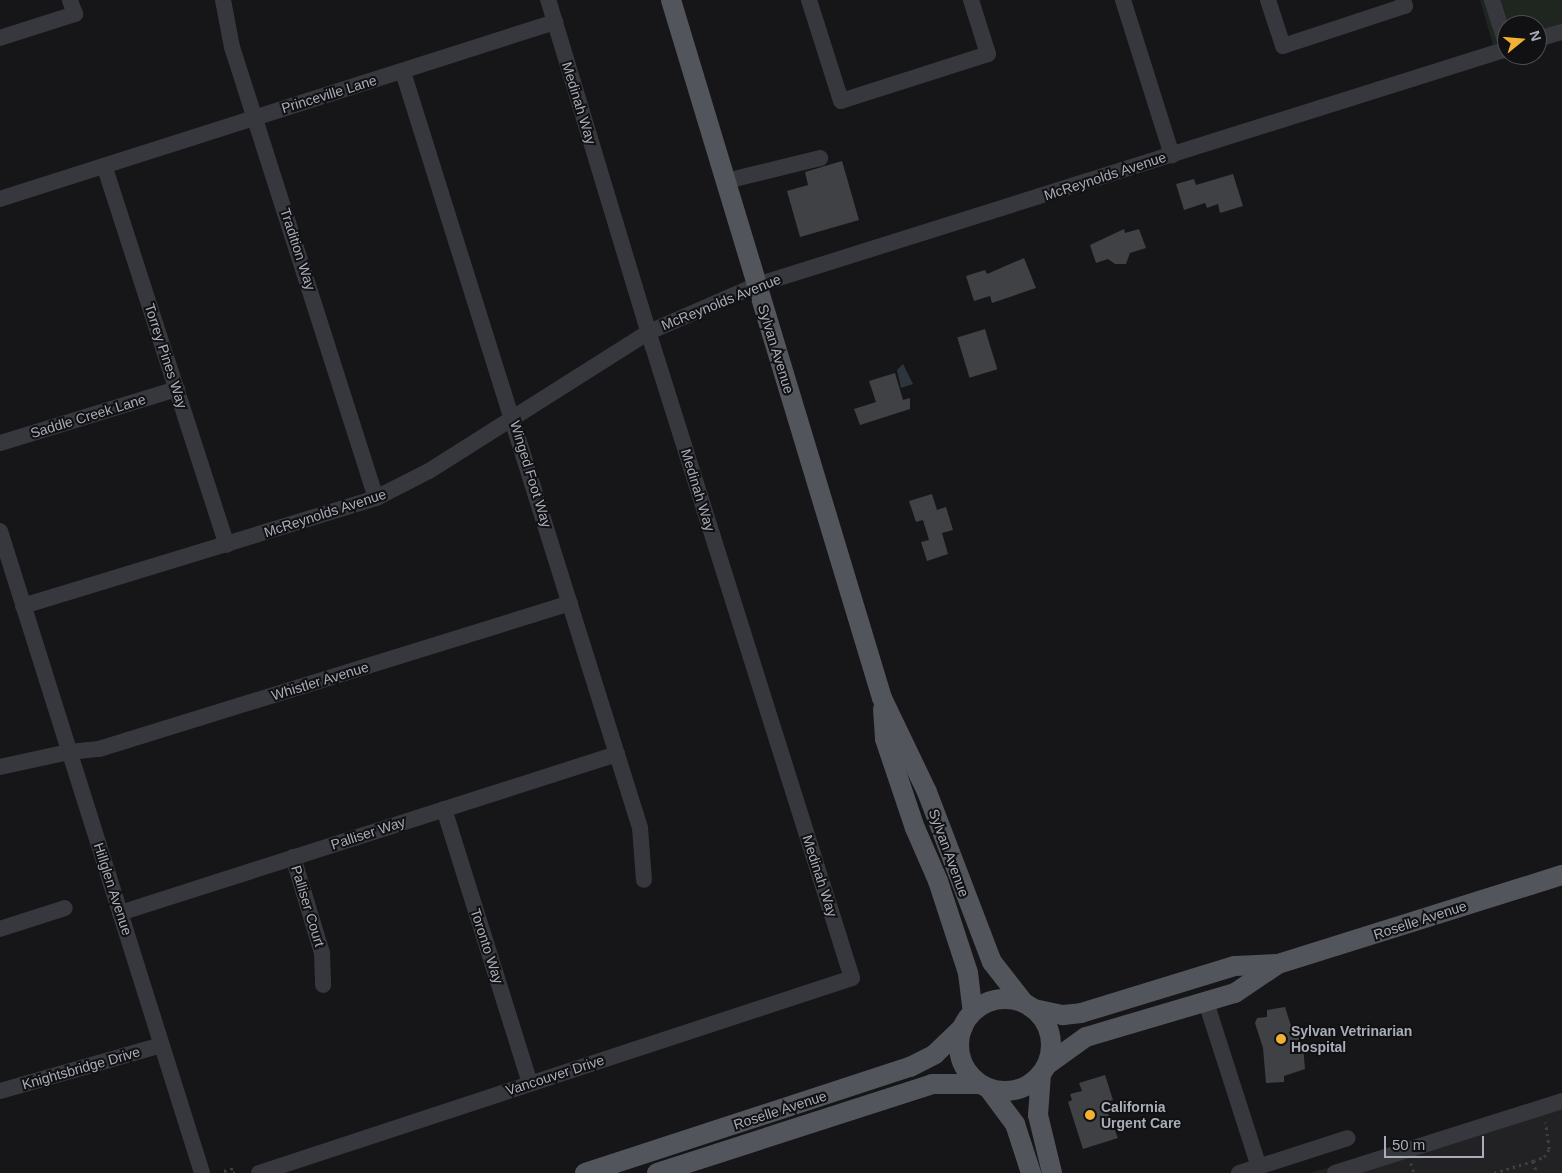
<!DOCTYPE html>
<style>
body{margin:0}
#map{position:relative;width:1562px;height:1173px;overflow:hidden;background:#161618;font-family:Arial,sans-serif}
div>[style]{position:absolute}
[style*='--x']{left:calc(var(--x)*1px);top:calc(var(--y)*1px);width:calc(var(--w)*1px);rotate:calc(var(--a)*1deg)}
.built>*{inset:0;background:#222225}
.green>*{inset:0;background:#1e261f}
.water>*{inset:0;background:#2c353c}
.building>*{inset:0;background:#404145;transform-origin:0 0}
.path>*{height:2.5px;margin-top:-1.25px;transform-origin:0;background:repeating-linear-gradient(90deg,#3d3f44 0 2.5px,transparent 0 6.5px)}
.minor>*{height:16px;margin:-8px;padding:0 8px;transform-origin:8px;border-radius:8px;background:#37383d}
.major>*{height:20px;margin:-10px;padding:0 10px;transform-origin:10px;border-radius:10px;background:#53555c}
.major>.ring{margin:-10px;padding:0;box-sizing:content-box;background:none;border:20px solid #53555c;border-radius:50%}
.dots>*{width:14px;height:14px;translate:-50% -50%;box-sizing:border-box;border:2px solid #111113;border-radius:50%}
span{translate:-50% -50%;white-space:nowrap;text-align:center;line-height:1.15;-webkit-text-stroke:4px #111113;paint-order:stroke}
.street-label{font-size:14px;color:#a8adb8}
.poi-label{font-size:14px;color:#a8adb8;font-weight:700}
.left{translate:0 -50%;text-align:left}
.north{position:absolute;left:1497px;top:15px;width:50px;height:50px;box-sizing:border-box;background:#111113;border:1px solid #4d4f55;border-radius:50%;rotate:73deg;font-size:14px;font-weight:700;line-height:20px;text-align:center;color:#a8adb8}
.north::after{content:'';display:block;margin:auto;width:18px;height:22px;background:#f2b134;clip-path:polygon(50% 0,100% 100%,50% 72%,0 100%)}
.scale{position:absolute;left:1384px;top:1136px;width:100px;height:22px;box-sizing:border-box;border:2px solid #a8adb8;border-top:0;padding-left:6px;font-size:15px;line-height:18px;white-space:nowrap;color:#a8adb8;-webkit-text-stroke:4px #111113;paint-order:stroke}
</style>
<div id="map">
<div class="built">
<i style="clip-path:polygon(1562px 1094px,1562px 1173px,1310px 1173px,1344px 1163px)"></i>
</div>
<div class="green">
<i style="clip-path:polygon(1480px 0,1562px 0,1562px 24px,1537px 32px,1537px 25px,1507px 25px,1507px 41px,1493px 45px)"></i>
</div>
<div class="water">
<i style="clip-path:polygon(903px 364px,913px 384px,901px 388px,897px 370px)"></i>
</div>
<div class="building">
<i style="clip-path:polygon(842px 161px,859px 220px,800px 237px,787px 191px,808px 185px,805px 172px)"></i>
<i style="clip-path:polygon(1233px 174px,1243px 206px,1220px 213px,1218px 204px,1207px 208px,1205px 203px,1184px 210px,1176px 184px,1194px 179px,1196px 185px)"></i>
<i style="clip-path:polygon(1124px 229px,1125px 233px,1139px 229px,1146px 248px,1130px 253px,1126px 264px,1115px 264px,1108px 259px,1096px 263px,1090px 245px)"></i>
<i style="clip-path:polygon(1024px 258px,1036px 288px,992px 303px,990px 296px,974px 301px,966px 276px,985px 270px,987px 274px)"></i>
<i style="left:985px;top:329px;width:42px;height:29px;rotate:73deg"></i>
<i style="clip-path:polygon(895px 373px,903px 400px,910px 398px,910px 409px,860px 425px,854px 409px,876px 402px,869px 381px)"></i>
<i style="clip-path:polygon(932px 494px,937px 510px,946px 507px,953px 530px,942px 533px,948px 554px,927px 561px,921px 542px,929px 540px,923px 520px,916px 522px,909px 501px)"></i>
<i style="clip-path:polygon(1285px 1007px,1293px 1032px,1298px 1031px,1303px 1046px,1305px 1069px,1284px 1076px,1284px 1082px,1266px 1083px,1263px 1048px,1255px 1023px,1257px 1018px,1267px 1017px,1267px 1010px)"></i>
<i style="clip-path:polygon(1105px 1075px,1113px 1100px,1104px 1103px,1118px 1138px,1083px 1149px,1068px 1102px,1072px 1100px,1070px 1094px,1082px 1091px,1079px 1083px)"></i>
</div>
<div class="path">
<i style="--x:1533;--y:1161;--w:12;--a:-20"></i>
<i style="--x:1544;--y:1157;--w:9;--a:-58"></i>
<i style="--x:1549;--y:1149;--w:27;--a:-98"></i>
<i style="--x:1411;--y:1163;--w:10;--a:73"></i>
<i style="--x:224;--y:1171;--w:10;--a:-17"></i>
<i style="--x:233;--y:1173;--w:3;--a:-18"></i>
<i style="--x:1494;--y:1173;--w:41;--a:-17.1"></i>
<i style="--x:1533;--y:1161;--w:13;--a:72"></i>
</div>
<div class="minor">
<i style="--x:223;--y:0;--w:48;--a:79.2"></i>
<i style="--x:232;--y:47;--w:473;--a:72.3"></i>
<i style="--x:809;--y:0;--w:106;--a:72.4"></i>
<i style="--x:841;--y:101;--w:154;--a:-17.7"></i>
<i style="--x:988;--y:54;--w:57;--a:-107.5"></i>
<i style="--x:1123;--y:0;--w:163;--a:72.5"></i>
<i style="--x:1268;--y:0;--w:48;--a:71.9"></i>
<i style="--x:1283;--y:46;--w:128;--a:-18.2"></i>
<i style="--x:1405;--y:6;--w:6;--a:-108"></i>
<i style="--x:1492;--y:0;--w:49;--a:72.3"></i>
<i style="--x:0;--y:38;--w:79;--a:-17.7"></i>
<i style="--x:75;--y:14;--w:15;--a:-110"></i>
<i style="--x:1537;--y:39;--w:26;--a:-16"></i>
<i style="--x:403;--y:72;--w:792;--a:72.59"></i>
<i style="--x:640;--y:828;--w:52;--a:85.6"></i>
<i style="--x:105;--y:168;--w:396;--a:72.1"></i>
<i style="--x:726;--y:181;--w:97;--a:-13.7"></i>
<i style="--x:0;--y:199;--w:583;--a:-17.69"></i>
<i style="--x:0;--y:443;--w:185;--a:-17"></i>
<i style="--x:0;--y:531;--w:673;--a:72.53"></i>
<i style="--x:23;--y:606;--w:369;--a:-17"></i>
<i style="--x:376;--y:498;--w:59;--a:-27"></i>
<i style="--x:429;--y:471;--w:260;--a:-32.3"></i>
<i style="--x:649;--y:332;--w:118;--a:-23.5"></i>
<i style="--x:757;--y:285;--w:786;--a:-17.47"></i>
<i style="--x:0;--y:767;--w:71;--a:-12.3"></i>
<i style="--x:69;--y:752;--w:30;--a:-6"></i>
<i style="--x:99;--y:749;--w:493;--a:-17.2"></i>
<i style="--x:444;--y:809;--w:287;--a:72.6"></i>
<i style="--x:293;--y:857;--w:100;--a:73.2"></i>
<i style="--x:322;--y:953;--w:32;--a:88"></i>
<i style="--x:120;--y:913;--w:522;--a:-17.74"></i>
<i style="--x:0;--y:929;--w:68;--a:-17.9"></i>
<i style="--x:1206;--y:1002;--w:173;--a:72.2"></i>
<i style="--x:0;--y:1091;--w:168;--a:-15.9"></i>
<i style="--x:259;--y:1173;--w:624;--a:-18.2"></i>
<i style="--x:852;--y:978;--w:662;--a:-107.5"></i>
<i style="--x:653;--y:347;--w:363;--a:-106.8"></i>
<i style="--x:1239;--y:1173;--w:114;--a:-17.8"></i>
<i style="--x:1335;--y:1173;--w:238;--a:-17.6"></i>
</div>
<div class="major">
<i style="--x:671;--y:0;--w:729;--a:73.18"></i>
<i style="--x:882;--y:698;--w:104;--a:64.4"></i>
<i style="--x:927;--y:792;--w:182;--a:69.1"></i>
<i style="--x:992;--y:962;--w:52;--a:52"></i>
<i style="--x:883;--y:709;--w:30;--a:86"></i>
<i style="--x:885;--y:739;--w:94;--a:71.4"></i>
<i style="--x:915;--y:828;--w:58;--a:66.5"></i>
<i style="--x:938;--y:881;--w:97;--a:71.9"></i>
<i style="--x:968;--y:973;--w:39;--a:83"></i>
<i class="ring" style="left:959px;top:999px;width:72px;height:72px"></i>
<i style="--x:1034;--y:1009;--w:30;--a:12"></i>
<i style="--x:1063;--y:1015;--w:18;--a:-6"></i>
<i style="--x:1081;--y:1013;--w:161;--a:-17"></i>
<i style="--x:1235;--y:966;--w:43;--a:-2.7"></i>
<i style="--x:1278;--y:964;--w:298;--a:-17.4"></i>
<i style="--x:1047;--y:1065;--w:48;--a:-35.7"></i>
<i style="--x:1086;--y:1037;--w:155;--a:-16.5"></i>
<i style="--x:1235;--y:993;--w:52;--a:-34"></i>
<i style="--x:1041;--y:1074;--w:41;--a:94.2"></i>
<i style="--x:1038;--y:1115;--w:60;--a:76.4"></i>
<i style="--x:989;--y:1089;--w:44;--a:53.4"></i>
<i style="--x:1015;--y:1124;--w:52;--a:71.9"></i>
<i style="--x:585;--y:1173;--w:342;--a:-18.1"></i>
<i style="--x:910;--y:1067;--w:28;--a:-27"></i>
<i style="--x:935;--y:1054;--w:39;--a:-44"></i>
<i style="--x:657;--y:1173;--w:289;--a:-17.9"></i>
<i style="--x:932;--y:1084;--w:47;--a:0"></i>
</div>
<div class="dots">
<i style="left:1281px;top:1039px;background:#f2b134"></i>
<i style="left:1090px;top:1115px;background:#f2b134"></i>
</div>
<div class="street-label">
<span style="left:329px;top:94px;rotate:-17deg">Princeville Lane</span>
<span style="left:579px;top:103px;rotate:73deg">Medinah Way</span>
<span style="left:1105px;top:176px;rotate:-18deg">McReynolds Avenue</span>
<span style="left:298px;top:249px;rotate:72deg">Tradition Way</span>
<span style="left:721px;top:302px;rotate:-22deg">McReynolds Avenue</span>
<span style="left:776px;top:349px;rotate:73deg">Sylvan Avenue</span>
<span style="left:166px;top:356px;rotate:72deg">Torrey Pines Way</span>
<span style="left:88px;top:416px;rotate:-17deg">Saddle Creek Lane</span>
<span style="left:531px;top:474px;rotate:73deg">Winged Foot Way</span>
<span style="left:698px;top:490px;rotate:73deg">Medinah Way</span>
<span style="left:325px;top:513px;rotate:-18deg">McReynolds Avenue</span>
<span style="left:320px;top:681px;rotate:-17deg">Whistler Avenue</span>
<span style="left:368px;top:833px;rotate:-18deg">Palliser Way</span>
<span style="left:949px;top:853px;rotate:70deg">Sylvan Avenue</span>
<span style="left:820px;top:876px;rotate:72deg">Medinah Way</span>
<span style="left:113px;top:889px;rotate:72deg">Hillglen Avenue</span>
<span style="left:308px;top:906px;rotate:73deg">Palliser Court</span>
<span style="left:1420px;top:920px;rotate:-18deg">Roselle Avenue</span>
<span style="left:487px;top:946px;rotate:72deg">Toronto Way</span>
<span style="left:81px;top:1068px;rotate:-16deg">Knightsbridge Drive</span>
<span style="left:555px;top:1075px;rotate:-18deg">Vancouver Drive</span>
<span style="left:780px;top:1110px;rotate:-18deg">Roselle Avenue</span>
</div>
<div class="poi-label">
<span class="left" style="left:1291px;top:1039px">Sylvan Vetrinarian<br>Hospital</span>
<span class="left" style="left:1101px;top:1115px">California<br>Urgent Care</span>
</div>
<div class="north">N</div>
<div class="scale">50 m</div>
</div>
